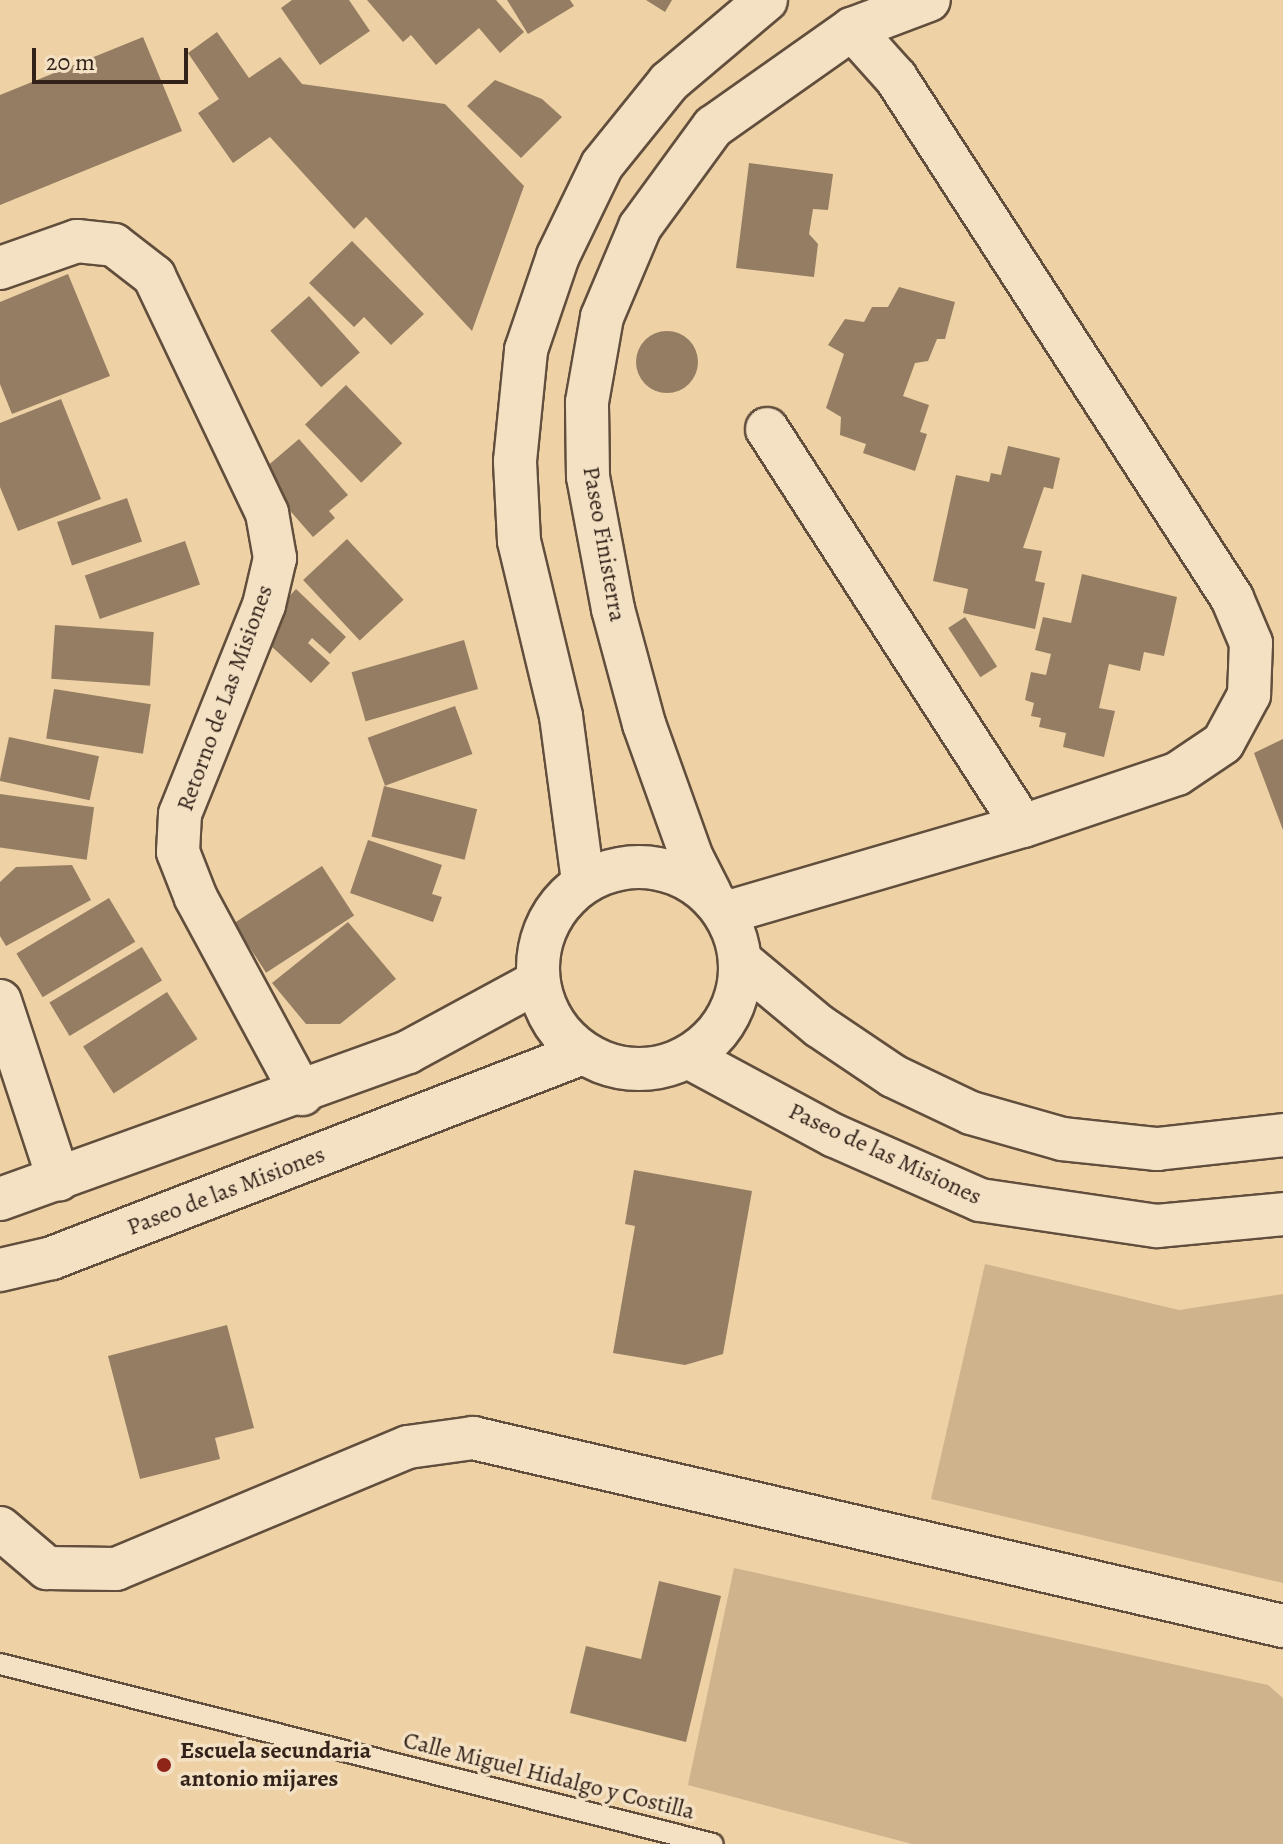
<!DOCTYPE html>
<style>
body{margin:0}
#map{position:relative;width:1283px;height:1844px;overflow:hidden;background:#eed1a5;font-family:Alegreya,serif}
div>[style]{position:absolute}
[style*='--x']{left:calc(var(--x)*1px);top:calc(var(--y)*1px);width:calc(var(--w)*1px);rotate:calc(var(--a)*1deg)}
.green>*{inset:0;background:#ceb38d}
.building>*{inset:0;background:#947d62;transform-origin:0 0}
.round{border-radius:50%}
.roads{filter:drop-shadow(2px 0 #614e3c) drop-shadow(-2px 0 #614e3c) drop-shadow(0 2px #614e3c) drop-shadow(0 -2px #614e3c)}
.lane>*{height:20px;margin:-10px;padding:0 10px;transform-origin:10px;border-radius:10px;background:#f4e1c4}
.street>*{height:42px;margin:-21px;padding:0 21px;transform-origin:21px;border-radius:21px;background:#f4e1c4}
.street>.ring{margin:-21px;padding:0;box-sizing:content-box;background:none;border:42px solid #f4e1c4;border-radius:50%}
.dots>*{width:22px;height:22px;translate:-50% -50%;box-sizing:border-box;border:4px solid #f4e1c4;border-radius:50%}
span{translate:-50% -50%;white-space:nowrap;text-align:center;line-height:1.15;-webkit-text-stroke:7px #f4e1c4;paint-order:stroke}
.street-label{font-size:24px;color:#322219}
.poi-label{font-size:24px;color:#322219;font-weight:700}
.left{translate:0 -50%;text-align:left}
.scale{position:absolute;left:32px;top:48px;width:156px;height:36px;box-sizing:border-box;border:4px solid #322219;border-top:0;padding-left:10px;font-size:24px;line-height:28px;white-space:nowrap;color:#322219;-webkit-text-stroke:6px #f4e1c4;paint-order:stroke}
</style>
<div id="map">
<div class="green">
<i style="clip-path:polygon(985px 1264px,1179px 1310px,1283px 1294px,1283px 1583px,931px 1499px)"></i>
<i style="clip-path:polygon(734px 1568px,1268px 1685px,1283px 1698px,1283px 1844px,912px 1844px,688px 1785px)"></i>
</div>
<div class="building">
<i style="clip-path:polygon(292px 0,349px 0,370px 31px,320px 65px,281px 8px)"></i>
<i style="clip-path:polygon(367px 0,496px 0,524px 32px,500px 53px,479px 28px,436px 65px,411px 35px,403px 42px)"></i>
<i style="clip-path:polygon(507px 0,570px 0,574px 6px,528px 34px)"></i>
<i style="clip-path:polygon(646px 0,672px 0,665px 12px)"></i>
<i style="clip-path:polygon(217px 32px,249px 78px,280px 57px,302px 84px,445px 104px,524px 186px,472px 331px,366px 217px,354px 229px,270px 137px,233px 163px,198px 113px,219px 99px,188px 53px)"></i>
<i style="clip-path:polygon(143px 37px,182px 131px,0 205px,0 95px)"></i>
<i style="clip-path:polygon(495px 80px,542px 99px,562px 117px,521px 158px,467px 106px)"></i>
<i style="clip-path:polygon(749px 163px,833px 174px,828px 210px,813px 209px,809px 234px,818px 244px,814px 277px,736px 268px)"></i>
<i style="clip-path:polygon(352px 241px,424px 314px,391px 345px,364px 317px,354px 327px,309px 283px)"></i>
<i style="clip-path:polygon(68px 274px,110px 376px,12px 414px,0 384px,0 302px)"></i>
<i style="clip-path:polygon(899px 287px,955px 302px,945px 339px,937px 339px,928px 361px,915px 363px,903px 396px,929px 405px,920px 432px,927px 434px,915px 471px,863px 453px,866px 444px,840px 435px,841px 417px,826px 408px,844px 354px,828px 345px,845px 319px,864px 322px,872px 307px,888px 307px)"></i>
<i style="left:309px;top:296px;width:76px;height:52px;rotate:48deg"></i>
<i class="round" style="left:636px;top:331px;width:62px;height:62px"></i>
<i style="left:346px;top:385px;width:81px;height:57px;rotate:46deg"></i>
<i style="clip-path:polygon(61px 399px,101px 499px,18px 531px,0 487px,0 423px)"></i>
<i style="clip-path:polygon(299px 439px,348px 495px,329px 511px,335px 518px,313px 537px,258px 474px)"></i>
<i style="clip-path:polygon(1008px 446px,1060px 458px,1053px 489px,1044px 487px,1023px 548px,1042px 551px,1035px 581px,1045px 583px,1035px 629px,963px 613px,968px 589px,933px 581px,956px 475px,989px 482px,991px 473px,1001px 475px)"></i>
<i style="left:127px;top:498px;width:46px;height:74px;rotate:71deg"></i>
<i style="left:347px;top:539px;width:83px;height:60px;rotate:47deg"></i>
<i style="left:185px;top:541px;width:46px;height:106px;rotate:71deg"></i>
<i style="clip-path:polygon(1082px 574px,1177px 597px,1164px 656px,1144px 652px,1140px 671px,1109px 664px,1099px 708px,1115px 711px,1104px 757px,1063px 747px,1066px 733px,1039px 727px,1041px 718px,1031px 716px,1034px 703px,1025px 700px,1031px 672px,1046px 675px,1051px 654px,1035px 650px,1043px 617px,1071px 623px)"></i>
<i style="clip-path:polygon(296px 589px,346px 637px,330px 654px,312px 638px,308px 643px,330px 663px,311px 683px,256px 632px)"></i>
<i style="left:965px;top:617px;width:59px;height:20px;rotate:57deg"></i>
<i style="left:55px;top:625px;width:99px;height:54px;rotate:4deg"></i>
<i style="left:464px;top:640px;width:51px;height:117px;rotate:74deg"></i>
<i style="left:54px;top:689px;width:98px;height:50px;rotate:9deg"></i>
<i style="left:455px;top:706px;width:51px;height:93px;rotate:70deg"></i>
<i style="left:9px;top:737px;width:92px;height:45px;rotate:12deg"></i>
<i style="clip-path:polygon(1283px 739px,1283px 830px,1254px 753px)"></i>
<i style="left:384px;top:786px;width:96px;height:52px;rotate:14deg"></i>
<i style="left:0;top:794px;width:95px;height:53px;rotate:8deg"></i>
<i style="clip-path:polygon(368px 840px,442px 865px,432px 894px,442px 897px,433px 922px,350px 893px)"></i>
<i style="clip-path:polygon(72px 865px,91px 900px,6px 946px,0 936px,0 882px,16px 867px)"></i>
<i style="left:322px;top:866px;width:59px;height:105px;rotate:57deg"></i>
<i style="left:109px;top:898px;width:51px;height:108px;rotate:59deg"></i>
<i style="clip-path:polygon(348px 922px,396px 979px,340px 1024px,306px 1024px,272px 983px)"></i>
<i style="left:142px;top:947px;width:39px;height:108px;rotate:59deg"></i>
<i style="left:167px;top:992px;width:56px;height:100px;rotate:57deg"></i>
<i style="clip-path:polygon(634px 1170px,752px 1191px,723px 1354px,685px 1365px,613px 1353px,635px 1226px,625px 1224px)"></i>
<i style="clip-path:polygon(227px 1325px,254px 1428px,215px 1438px,220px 1459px,140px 1479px,108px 1356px)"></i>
<i style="clip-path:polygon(659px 1581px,721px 1596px,686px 1742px,570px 1713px,586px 1646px,641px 1659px)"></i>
</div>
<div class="roads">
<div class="lane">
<i style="--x:0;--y:1664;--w:735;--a:14.17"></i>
</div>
<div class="street">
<i style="--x:0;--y:268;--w:82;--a:-19.3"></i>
<i style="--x:77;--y:241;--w:37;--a:6"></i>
<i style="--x:114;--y:245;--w:51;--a:37.8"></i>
<i style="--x:154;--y:276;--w:263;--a:64.5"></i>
<i style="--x:267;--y:513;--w:46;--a:79.9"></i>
<i style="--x:275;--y:558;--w:48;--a:103.2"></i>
<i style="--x:264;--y:605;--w:225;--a:111.9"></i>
<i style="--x:180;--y:814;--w:38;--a:93"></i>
<i style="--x:178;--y:852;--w:49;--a:68.6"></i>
<i style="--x:196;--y:898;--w:223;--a:61.6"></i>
<i style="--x:767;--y:429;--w:472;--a:57.2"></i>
<i class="ring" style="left:538px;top:867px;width:160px;height:160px"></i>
<i style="--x:583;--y:881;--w:166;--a:-97.6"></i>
<i style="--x:561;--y:716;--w:180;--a:-103.5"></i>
<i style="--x:519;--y:541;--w:80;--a:-92.9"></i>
<i style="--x:515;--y:461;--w:112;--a:-84.3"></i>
<i style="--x:526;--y:350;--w:99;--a:-71.2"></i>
<i style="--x:558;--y:256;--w:101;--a:-64.2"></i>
<i style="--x:602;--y:165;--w:107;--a:-51.1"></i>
<i style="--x:669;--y:82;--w:127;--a:-40.2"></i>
<i style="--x:710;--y:893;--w:39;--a:-117"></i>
<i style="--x:692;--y:858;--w:142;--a:-109.7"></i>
<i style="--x:644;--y:724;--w:119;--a:-105.1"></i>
<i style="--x:613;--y:609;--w:134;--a:-100.7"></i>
<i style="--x:588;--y:477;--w:75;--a:-90.8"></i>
<i style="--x:587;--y:402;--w:86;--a:-80"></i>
<i style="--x:602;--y:317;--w:98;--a:-67.1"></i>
<i style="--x:640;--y:227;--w:124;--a:-53.9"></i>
<i style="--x:713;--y:127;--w:170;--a:-35.2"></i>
<i style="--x:852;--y:29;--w:82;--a:-20.6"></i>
<i style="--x:725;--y:913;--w:310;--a:-16.3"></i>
<i style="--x:1023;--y:826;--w:163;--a:-18.7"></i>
<i style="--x:1177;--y:774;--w:55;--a:-34"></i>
<i style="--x:1223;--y:743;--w:55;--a:-61.6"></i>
<i style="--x:1249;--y:695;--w:52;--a:-87.8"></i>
<i style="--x:1251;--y:643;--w:49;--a:-112.9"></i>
<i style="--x:1232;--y:598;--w:619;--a:-122.87"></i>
<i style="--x:896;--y:78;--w:66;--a:-131.9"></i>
<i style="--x:741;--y:961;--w:102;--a:39.8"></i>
<i style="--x:819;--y:1026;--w:89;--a:34"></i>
<i style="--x:893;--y:1076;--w:86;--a:25.4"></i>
<i style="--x:971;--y:1113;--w:95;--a:15.9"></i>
<i style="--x:1062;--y:1139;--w:96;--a:6"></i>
<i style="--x:1157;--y:1149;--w:127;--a:-6.3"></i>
<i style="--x:0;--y:1001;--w:188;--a:71.8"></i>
<i style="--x:688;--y:1057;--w:167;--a:28.3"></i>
<i style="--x:835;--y:1136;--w:158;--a:23.8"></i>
<i style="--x:980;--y:1200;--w:179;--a:8.4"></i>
<i style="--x:1157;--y:1226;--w:127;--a:-5.4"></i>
<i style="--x:0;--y:1199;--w:434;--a:-19.8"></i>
<i style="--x:408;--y:1052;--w:147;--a:-28.5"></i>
<i style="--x:0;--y:1270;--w:53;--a:-13"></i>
<i style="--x:52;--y:1258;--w:569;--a:-21.11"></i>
<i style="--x:0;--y:1528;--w:62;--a:40.4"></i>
<i style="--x:47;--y:1568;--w:69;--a:0.8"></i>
<i style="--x:116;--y:1569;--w:316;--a:-22.7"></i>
<i style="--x:408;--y:1447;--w:66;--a:-7.9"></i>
<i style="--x:473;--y:1438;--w:832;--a:13.07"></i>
</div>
</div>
<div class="dots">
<i style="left:164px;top:1765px;background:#8f2418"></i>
</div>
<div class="street-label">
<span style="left:604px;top:544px;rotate:80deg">Paseo Finisterra</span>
<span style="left:225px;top:698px;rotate:-70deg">Retorno de Las Misiones</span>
<span style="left:885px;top:1154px;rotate:25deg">Paseo de las Misiones</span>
<span style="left:226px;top:1191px;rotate:-21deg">Paseo de las Misiones</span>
<span style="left:549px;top:1776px;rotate:14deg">Calle Miguel Hidalgo y Costilla</span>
</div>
<div class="poi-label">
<span class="left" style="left:180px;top:1765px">Escuela secundaria<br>antonio mijares</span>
</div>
<div class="scale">20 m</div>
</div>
